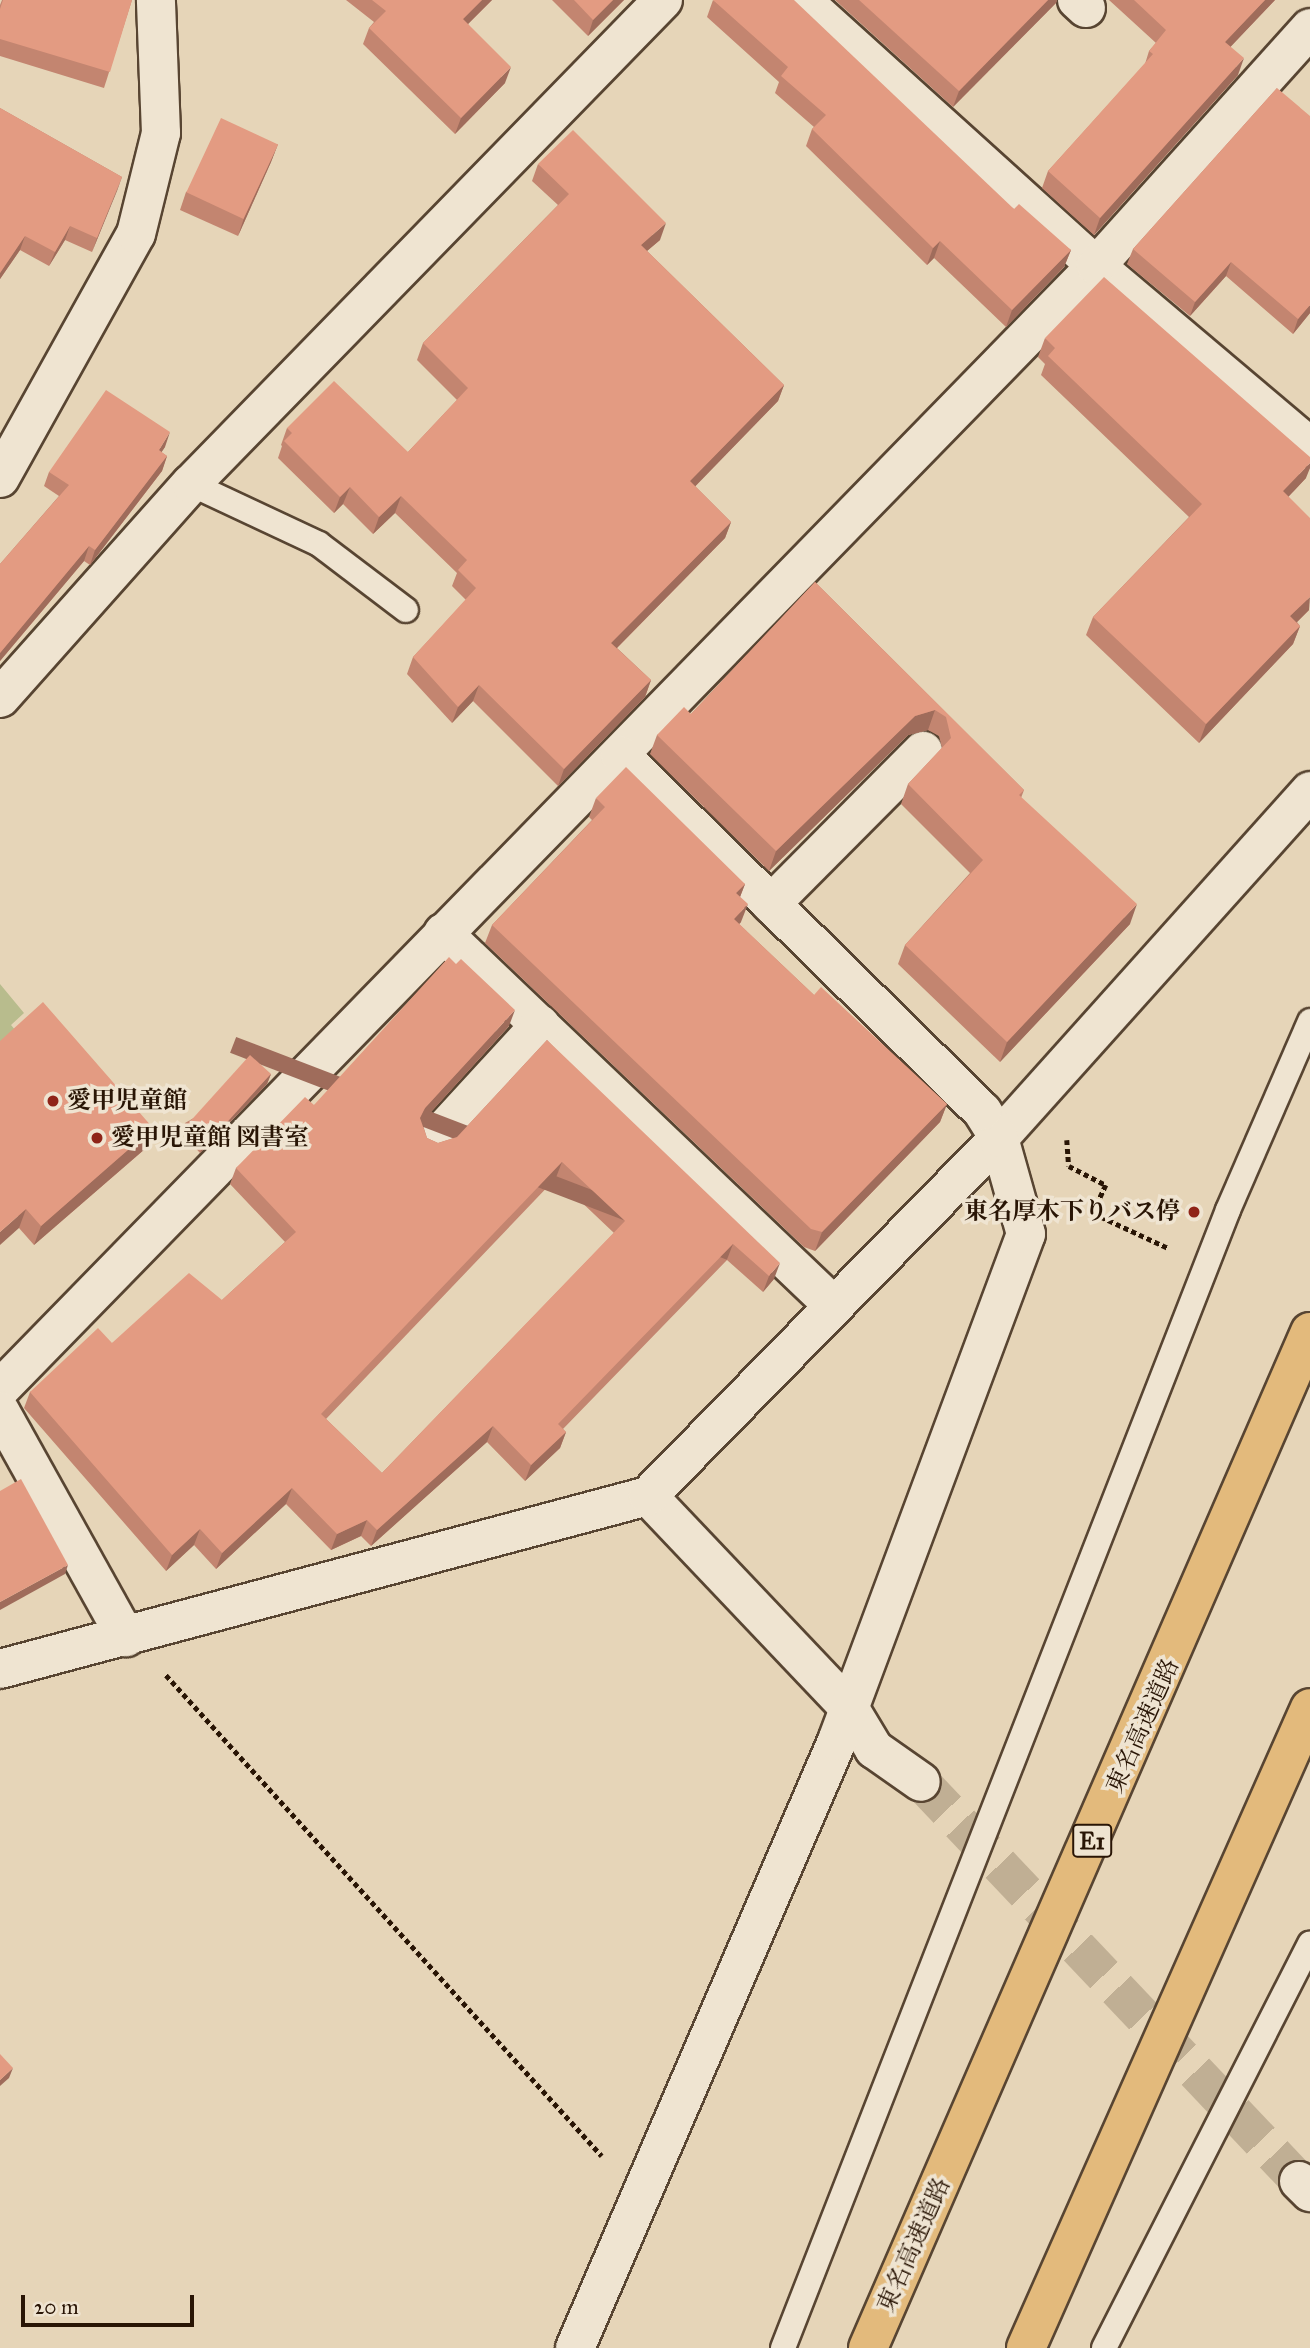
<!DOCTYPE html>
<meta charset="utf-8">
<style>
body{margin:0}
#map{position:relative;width:1310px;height:2348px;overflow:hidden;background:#e6d5b8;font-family:"IM FELL Great Primer","Noto Serif JP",serif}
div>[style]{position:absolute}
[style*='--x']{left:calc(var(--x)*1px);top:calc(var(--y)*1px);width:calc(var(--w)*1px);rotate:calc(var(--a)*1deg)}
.green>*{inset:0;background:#b8bc8d}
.street-tunnel>*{height:38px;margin-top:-19px;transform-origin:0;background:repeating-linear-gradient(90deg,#c0af94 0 38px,transparent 0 57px)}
.path>*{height:4.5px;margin-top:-2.25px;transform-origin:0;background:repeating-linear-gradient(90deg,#291505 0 5px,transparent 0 8.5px)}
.roads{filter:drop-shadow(2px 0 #584532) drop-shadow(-2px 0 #584532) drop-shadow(0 2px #584532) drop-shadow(0 -2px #584532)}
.lane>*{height:24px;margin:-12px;padding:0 12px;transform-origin:12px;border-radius:12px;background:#efe4d1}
.street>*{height:38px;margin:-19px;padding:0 19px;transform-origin:19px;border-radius:19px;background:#efe4d1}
.highway>*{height:38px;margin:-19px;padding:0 19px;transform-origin:19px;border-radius:19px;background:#e3ba7c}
.wall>*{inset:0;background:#c38570}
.shaded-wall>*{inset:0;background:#9f6c5b;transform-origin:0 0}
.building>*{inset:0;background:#e39b82;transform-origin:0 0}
.dots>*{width:19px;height:19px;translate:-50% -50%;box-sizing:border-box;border:4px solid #efe4d1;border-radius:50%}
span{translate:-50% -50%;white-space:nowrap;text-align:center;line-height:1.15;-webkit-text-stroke:7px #efe4d1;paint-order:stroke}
.shield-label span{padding:2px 5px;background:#efe4d1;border:2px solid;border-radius:5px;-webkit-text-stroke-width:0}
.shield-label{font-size:23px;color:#291505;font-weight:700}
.poi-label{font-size:24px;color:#291505;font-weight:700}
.left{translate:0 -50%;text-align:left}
.right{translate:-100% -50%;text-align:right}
.street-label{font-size:24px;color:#291505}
.scale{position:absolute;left:21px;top:2295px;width:173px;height:32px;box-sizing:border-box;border:4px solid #291505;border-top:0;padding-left:9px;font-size:21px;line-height:24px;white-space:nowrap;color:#291505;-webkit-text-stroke:5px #efe4d1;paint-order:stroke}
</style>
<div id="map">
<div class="green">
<i style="clip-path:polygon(0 984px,24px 1013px,11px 1025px,21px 1037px,0 1055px)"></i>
</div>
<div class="street-tunnel">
<i style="--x:921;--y:1782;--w:550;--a:46.55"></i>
</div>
<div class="path">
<i style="--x:1067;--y:1140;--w:26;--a:86"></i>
<i style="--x:1069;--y:1166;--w:42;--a:27.2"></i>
<i style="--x:1106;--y:1185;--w:31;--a:115"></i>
<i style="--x:1093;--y:1213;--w:83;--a:25"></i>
<i style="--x:166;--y:1675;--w:649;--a:47.81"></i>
</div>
<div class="roads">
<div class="lane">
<i style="--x:191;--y:484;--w:141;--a:25.1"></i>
<i style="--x:319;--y:544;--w:109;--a:37.2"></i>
<i style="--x:783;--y:2348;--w:1222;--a:-68.64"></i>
<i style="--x:1228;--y:1210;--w:206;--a:-66.5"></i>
<i style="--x:1104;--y:2348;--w:454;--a:-63"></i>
</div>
<div class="street">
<i style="--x:802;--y:0;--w:396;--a:42.1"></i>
<i style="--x:1096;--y:266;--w:280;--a:40.2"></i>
<i style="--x:1077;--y:0;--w:12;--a:42"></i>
<i style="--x:0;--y:478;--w:279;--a:-60.9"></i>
<i style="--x:136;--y:234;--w:104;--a:-76.1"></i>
<i style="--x:161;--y:133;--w:133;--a:-92.2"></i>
<i style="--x:0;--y:698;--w:287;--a:-48.3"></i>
<i style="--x:191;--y:484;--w:676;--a:-45.72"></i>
<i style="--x:771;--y:904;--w:216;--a:-45.2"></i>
<i style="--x:443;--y:933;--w:540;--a:43.65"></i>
<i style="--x:436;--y:1138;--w:154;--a:-47.4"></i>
<i style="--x:0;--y:1389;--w:1569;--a:-45.7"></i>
<i style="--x:1096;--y:266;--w:320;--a:-48"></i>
<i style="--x:0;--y:1411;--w:259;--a:60.9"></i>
<i style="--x:648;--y:1496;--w:294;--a:46.5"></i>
<i style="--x:850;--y:1709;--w:47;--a:59"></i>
<i style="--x:874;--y:1749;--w:57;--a:35.1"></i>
<i style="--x:0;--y:1669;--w:671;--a:-14.95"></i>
<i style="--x:648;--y:1496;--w:501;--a:-45.57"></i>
<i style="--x:999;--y:1138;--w:466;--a:-48.1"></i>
<i style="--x:1299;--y:2181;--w:16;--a:45"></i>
<i style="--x:575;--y:2348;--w:661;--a:-66.65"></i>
<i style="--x:837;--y:1741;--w:541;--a:-69.56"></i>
<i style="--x:1026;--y:1234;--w:100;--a:-105.7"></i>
<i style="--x:999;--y:1138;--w:32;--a:-122"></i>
<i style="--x:982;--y:1111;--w:508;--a:-135.48"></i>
</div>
<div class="highway">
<i style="--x:868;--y:2348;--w:1108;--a:-66.49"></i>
<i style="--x:1026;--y:2348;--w:700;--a:-66.07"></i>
</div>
</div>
<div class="wall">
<i style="clip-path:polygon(2px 0,132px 0,104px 88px,0 56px,0 5px)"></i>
<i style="clip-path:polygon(346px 0,492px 0,468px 24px,505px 83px,455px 134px,363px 44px,369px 28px,374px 22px)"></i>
<i style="clip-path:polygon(552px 0,624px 0,588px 36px)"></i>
<i style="clip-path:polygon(713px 0,1014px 209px,1071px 250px,1064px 267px,1006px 327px,934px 258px,927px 265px,806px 146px,812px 129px,814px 127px,775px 93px,779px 82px,707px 17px)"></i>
<i style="clip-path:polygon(835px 0,1057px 0,1056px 3px,953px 107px)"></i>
<i style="clip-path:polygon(1109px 0,1275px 0,1230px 47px,1238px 75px,1094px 235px,1042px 188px,1048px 171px,1145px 64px,1149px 51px,1156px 43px)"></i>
<i style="clip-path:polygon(1277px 88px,1310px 313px,1293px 334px,1226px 276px,1190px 316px,1127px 264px,1133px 249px)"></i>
<i style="clip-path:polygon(0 108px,122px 177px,92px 252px,65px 240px,49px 266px,20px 250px,0 279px)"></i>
<i style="clip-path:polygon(278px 144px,271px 162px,238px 236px,180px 210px,186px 192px)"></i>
<i style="clip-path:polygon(538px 164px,660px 240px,647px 251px,784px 385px,778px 401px,695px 486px,731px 522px,725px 538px,617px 648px,651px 680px,645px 697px,558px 786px,473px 701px,452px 723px,407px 674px,413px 657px,466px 600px,452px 586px,457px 573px,395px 513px,373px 534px,343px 504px,334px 513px,278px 458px,282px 446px,281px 445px,287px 428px,408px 452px,457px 400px,417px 360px,423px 343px,558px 205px,532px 181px)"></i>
<i style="clip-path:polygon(1045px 338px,1306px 478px,1288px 497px,1309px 610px,1297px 622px,1300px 626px,1293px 644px,1199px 743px,1086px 635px,1093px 617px,1189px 517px,1041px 375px,1045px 364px,1038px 357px)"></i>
<i style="clip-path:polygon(165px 447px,161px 452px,167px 456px,162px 471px,90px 565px,84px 561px,0 661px,0 564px,59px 496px,44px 486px,49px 472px)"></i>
<i style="clip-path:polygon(815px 582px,1024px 790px,1021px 798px,1130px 924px,1000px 1062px,898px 964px,905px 945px,970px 873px,901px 804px,908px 784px,942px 748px,939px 736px,928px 730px,908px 735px,769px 871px,650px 754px,657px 735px,691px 714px)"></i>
<i style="clip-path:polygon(596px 798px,745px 884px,740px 897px,741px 922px,739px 924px,814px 995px,947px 1104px,940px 1122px,815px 1251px,804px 1247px,485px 943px,492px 925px,592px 820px,589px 817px)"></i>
<i style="clip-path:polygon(evenodd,509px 1026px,422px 1122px,427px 1138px,438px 1143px,457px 1137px,547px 1040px,774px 1279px,763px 1292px,727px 1260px,563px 1429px,566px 1432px,560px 1448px,525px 1481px,487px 1442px,371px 1546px,361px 1536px,331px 1550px,286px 1504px,216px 1569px,194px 1545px,166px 1571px,24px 1408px,30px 1392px,112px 1343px,222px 1300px,285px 1242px,230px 1184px,236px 1168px,314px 1105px,509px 1026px,556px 1178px,614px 1233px,382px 1473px,326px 1419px,556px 1178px)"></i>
<i style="clip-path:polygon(0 1041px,146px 1148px,34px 1245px,19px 1228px)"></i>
<i style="clip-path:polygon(271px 1074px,267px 1084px,200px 1153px,182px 1133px,185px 1123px)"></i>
</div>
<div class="shaded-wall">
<i style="clip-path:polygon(482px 0,492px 0,457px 35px,463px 19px)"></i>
<i style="clip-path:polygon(613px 0,624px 0,588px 36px,593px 20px)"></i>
<i style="clip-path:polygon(1048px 0,1057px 0,1056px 3px,953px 107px,959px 91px)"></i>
<i style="clip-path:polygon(1265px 0,1275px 0,1219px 59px,1225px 42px)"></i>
<i style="clip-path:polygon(1244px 58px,1238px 75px,1094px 235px,1100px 218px)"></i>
<i style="clip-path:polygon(511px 67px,505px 83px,455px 134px,461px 118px)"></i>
<i style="clip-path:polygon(278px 144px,271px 162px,238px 236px,244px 218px)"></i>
<i style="clip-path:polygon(122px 177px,117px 191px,92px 252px,97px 238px)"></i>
<i style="clip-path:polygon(666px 223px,660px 240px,635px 261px,641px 245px)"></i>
<i style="clip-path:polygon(70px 226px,65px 240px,49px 266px,55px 252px)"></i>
<i style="clip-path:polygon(25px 236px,20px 250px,0 279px,0 273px)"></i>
<i style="clip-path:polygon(940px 241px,934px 258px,927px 265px,933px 248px)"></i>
<i style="clip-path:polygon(1071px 250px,1064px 267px,1006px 327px,1012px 310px)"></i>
<i style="clip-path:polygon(1231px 262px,1226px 276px,1190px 316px,1195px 302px)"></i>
<i style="clip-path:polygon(1310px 305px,1310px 313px,1293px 334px,1298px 319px)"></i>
<i style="clip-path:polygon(784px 385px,778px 401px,684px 498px,690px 481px)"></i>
<i style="clip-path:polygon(170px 432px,165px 447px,153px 465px,159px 450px)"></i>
<i style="clip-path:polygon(167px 456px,162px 471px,90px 565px,95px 550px)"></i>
<i style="clip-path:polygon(1310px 463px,1310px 468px,1306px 478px,1276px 510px,1283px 491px)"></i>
<i style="clip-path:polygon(350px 487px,343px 504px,334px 513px,340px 497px)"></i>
<i style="clip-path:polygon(401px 496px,395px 513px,373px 534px,379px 517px)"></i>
<i style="clip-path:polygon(731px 522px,725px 538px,605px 660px,611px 643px)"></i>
<i style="clip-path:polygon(89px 546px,84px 561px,0 661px,0 653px)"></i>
<i style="clip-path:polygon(1310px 597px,1309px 610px,1284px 635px,1290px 616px)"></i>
<i style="clip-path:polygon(1300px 626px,1293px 644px,1199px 743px,1206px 724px)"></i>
<i style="clip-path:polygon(651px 680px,645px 697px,558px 786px,564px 769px)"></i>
<i style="clip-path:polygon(479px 685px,473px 701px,452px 723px,458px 707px)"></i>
<i style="clip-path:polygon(935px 710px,928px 730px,908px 735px,769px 871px,776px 851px,915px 716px)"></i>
<i style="clip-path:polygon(745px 884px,738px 902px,736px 893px)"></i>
<i style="clip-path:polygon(748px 904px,741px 922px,727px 937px,734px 919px)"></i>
<i style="clip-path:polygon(1137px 904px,1130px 924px,1000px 1062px,1007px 1042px)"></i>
<i style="clip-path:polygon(515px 1010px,509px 1026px,420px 1124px,420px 1118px,425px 1108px)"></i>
<i style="clip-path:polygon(271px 1074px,267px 1084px,200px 1153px,204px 1143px)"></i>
<i style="clip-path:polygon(947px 1104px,940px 1122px,815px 1251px,822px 1232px)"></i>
<i style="clip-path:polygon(153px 1128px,146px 1148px,34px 1245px,41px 1226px)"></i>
<i style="left:562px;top:1162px;width:17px;height:349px;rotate:111deg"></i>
<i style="clip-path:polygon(26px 1209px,19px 1228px,0 1245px,0 1232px)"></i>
<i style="left:733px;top:1244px;width:17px;height:251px;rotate:111deg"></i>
<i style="clip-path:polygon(780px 1263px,774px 1279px,763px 1292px,769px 1276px)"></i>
<i style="clip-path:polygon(493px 1426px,487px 1442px,371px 1546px,377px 1530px)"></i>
<i style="clip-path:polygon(566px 1432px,560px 1448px,525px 1481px,531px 1465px)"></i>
<i style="clip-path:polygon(292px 1488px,286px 1504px,216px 1569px,222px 1553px)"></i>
<i style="clip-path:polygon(367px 1520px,361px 1536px,331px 1550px,337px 1534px)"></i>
<i style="clip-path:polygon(200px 1529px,194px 1545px,166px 1571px,172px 1555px)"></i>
<i style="clip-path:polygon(68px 1565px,65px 1574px,0 1610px,0 1602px)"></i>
<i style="clip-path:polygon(13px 2068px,9px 2078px,0 2086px,0 2080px)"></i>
</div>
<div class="building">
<i style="clip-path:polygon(3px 0,132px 0,110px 72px,0 39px,0 9px)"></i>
<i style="clip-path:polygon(372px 0,482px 0,463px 19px,511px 67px,461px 118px,369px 28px,386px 11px)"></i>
<i style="clip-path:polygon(574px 0,613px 0,593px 20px)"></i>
<i style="clip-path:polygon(713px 0,794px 0,1014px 209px,1019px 204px,1071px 250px,1012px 310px,940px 241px,933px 248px,812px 129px,826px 115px,781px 76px,788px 67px)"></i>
<i style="clip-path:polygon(859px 0,1048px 0,959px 91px)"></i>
<i style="clip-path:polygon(1134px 0,1265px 0,1225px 42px,1244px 58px,1100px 218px,1048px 171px,1153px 54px,1149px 51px,1166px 30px)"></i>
<i style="clip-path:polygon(1277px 88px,1310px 116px,1310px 305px,1298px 319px,1231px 262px,1195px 302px,1133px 249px)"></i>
<i style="clip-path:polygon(0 108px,122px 177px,97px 238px,70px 226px,55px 252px,25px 236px,0 273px)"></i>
<i style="left:221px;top:118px;width:63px;height:82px;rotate:25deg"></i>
<i style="clip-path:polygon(573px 130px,666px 223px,641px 245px,784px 385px,690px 481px,731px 522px,611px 643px,651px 680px,564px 769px,479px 685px,458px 707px,413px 657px,476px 588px,458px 570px,467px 560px,401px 496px,379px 517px,350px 487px,340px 497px,284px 441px,292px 433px,287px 428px,334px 381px,408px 452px,468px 388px,423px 343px,569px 194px,538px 164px)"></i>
<i style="clip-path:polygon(1104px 277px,1310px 457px,1310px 463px,1283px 491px,1310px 518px,1310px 597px,1290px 616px,1300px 626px,1206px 724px,1093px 617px,1202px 504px,1048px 356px,1055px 348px,1045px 338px)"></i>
<i style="clip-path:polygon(106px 390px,170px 432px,159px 450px,167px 456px,95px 550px,89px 546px,0 653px,0 564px,69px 485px,49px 472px)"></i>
<i style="clip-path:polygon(815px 582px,1024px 790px,1019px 795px,1137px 904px,1007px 1042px,905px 945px,983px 860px,908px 784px,951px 738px,946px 717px,935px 710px,915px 716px,776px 851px,657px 735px,684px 707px,691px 714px)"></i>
<i style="clip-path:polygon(626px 767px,745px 884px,736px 893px,748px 904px,734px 919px,814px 995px,821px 987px,947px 1104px,822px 1232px,811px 1229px,492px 925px,605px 807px,596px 798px)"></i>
<i style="clip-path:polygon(evenodd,449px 957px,456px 964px,461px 959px,515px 1010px,425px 1108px,420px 1118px,427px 1138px,438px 1143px,457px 1137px,547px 1040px,780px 1263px,769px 1276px,733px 1244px,558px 1424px,566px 1432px,531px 1465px,493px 1426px,377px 1530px,367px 1520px,337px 1534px,292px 1488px,222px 1553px,200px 1529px,172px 1555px,30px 1392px,98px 1328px,112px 1343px,189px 1273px,222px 1300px,296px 1232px,236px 1168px,305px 1097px,314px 1105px,449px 957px,562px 1162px,625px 1221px,382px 1473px,321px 1414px,562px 1162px)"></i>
<i style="clip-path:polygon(43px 1002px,153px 1128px,41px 1226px,26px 1209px,0 1232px,0 1041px)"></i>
<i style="left:250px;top:1055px;width:28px;height:94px;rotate:42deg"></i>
<i style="clip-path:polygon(21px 1479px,68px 1565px,0 1602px,0 1491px)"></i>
<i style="clip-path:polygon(0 2054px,13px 2068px,0 2080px)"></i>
</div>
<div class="dots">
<i style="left:53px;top:1101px;background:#8f2418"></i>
<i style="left:97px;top:1138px;background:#8f2418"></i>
<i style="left:1194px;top:1212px;background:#8f2418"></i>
</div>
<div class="shield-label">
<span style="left:1092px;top:1841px">E1</span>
</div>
<div class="poi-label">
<span class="left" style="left:67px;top:1101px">愛甲児童館</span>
<span class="left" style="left:111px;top:1138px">愛甲児童館 図書室</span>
<span class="right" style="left:1180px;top:1212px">東名厚木下りバス停</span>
</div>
<div class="street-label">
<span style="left:1143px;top:1726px;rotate:-66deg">東名高速道路</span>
<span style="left:914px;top:2245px;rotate:-66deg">東名高速道路</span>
</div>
<div class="scale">20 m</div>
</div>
